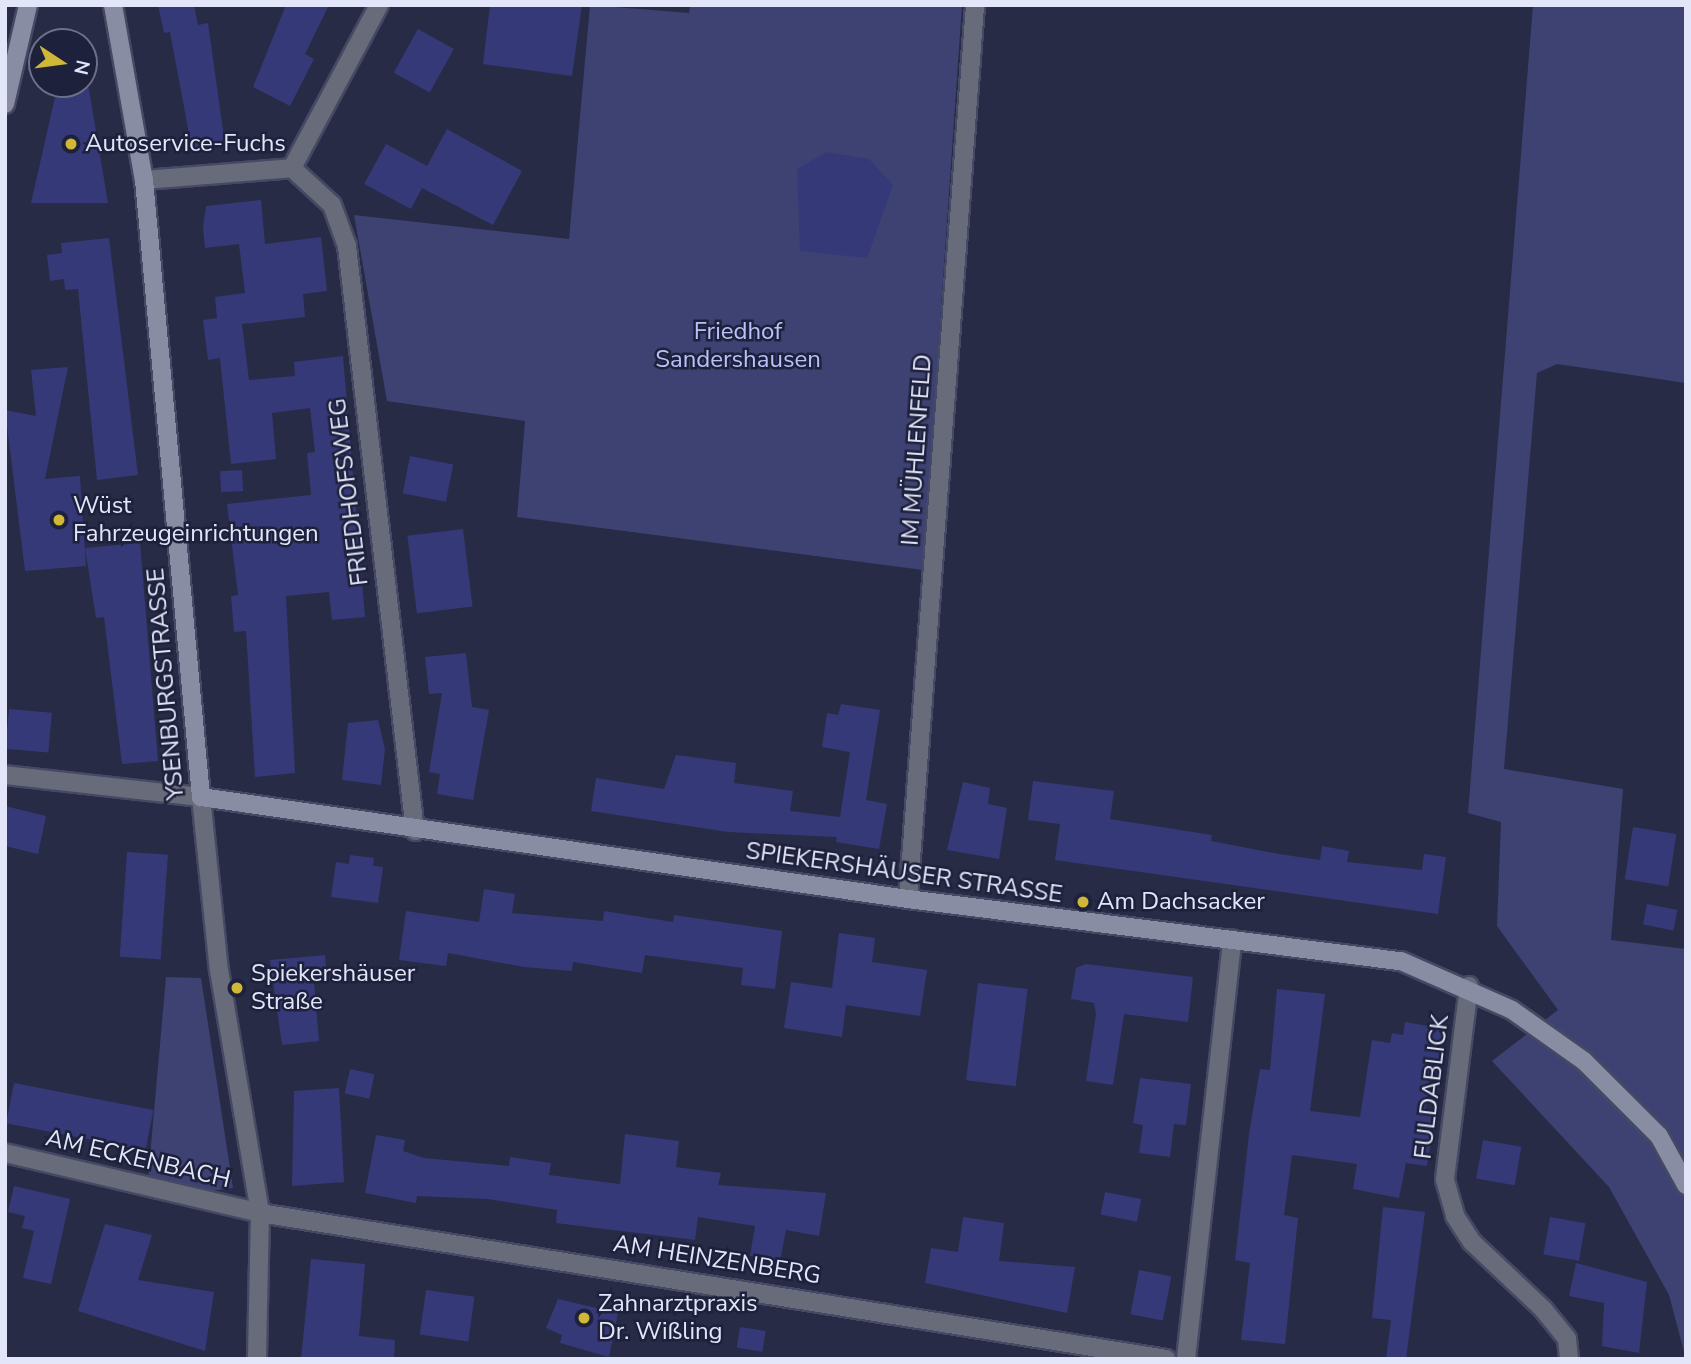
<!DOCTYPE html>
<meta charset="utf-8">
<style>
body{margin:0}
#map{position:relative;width:1691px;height:1364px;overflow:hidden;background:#272b46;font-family:"Nunito Sans",sans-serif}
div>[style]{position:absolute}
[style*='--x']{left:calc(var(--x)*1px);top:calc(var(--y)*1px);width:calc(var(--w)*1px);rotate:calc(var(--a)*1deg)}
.green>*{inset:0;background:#3d4273}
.building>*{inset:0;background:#363978;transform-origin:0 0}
.roads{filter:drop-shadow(2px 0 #454963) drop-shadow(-2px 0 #454963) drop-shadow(0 2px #454963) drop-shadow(0 -2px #454963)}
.street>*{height:18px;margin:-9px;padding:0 9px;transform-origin:9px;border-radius:9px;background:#686b79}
.secondary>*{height:18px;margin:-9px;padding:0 9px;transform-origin:9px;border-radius:9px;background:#898da3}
.dots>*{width:19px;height:19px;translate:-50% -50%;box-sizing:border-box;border:4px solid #1e213b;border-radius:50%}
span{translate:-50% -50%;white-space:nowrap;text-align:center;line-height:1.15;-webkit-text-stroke:5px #1e213b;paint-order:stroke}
.poi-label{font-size:24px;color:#e3e6f9}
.left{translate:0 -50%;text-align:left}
.park-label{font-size:24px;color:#b8c1fa}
.street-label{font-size:24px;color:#e3e6f9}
.frame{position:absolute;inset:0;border:7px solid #e3e6f9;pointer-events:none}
.north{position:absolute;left:28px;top:28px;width:70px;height:70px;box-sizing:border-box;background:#1e213b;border:2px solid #6d7087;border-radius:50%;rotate:103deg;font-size:19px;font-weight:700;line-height:28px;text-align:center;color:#e3e6f9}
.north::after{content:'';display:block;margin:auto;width:24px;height:32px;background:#d0b736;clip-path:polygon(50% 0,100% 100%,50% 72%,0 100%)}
</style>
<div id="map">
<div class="green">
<i style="clip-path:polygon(590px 5px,689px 13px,690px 5px,962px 5px,923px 570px,517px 517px,525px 421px,387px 401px,354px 215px,569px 239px)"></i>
<i style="clip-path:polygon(1533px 5px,1686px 5px,1686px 383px,1557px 364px,1537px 373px,1504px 769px,1623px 789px,1611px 940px,1686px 949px,1686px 1359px,1669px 1295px,1609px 1187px,1492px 1061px,1558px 1010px,1497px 926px,1501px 822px,1468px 813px)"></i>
<i style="clip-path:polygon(166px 977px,201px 978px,233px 1188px,210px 1191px,148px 1179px)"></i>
</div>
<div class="building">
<i style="clip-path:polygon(158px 5px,194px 5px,198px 25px,208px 23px,225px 144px,192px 150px,170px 32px,164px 33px)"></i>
<i style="clip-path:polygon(286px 5px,329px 5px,305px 54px,314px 59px,290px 106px,253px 87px)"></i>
<i style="clip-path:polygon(490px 5px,582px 5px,572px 76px,483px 64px)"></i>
<i style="left:418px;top:29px;width:41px;height:50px;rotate:29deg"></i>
<i style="clip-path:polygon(58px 84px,88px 84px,108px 203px,31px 203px)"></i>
<i style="clip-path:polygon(447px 129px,522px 171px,493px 225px,422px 188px,411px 209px,364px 184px,386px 144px,427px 166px)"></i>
<i style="clip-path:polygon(826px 152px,869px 159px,893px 185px,867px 258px,800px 251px,797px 169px)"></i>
<i style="clip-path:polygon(261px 200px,265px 244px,321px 237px,327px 291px,303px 294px,305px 317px,242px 324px,249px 380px,295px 376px,294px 362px,343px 356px,365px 617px,332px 620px,329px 592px,286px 596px,295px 773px,255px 777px,246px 631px,234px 632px,231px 596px,238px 595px,227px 504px,311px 495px,307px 453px,315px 452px,310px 408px,272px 413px,276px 459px,231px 464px,220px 358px,208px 360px,203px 320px,217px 318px,215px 297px,245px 293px,239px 244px,205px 248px,203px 227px,206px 206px)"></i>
<i style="clip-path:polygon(109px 238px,138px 475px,97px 480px,78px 289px,65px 290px,64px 279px,50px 281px,47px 255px,62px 253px,61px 243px)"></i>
<i style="clip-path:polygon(68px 367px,45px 479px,80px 476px,86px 566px,25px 571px,5px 410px,36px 416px,31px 370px)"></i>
<i style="left:410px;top:456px;width:44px;height:38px;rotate:11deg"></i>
<i style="left:242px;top:470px;width:21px;height:22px;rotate:87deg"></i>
<i style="left:463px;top:529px;width:78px;height:56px;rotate:83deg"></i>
<i style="clip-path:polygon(140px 543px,158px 761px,122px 764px,104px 617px,96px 618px,85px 548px)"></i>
<i style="clip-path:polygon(466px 653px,472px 707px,489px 710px,473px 800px,437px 794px,440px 774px,429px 772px,442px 693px,429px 694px,425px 657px)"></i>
<i style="clip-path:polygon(841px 704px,880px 710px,866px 800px,887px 804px,879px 849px,836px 842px,837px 837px,728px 832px,591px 811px,596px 778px,664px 789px,676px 755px,736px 763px,734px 783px,793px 791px,790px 811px,840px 817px,850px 752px,822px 747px,827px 713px,838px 715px)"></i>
<i style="left:9px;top:709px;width:43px;height:40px;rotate:5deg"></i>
<i style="clip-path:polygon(378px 720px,385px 749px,381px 785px,342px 780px,348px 723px)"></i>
<i style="clip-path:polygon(1033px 781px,1114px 791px,1110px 819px,1212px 835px,1211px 841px,1279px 854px,1320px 860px,1322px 846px,1349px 851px,1347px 862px,1422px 870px,1424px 854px,1446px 857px,1438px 914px,1055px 860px,1060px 824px,1028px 820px)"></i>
<i style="clip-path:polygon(963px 782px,990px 788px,988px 804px,1007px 808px,999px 859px,947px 850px)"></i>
<i style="clip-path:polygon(5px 806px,46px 816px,38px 854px,5px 846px)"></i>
<i style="left:1633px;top:827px;width:44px;height:53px;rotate:9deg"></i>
<i style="left:127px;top:852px;width:41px;height:105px;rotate:4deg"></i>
<i style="clip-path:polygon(350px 855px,374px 858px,373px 866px,383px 867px,378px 903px,331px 897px,336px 862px,349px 864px)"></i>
<i style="clip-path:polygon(484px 889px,515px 894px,512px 913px,603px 921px,604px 911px,673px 922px,674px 915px,782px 931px,775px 989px,741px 985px,743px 968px,645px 955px,642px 973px,573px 962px,572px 971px,524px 967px,448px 953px,446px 966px,399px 960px,406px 911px,479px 922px)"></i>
<i style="left:1647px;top:904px;width:31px;height:21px;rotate:11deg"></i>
<i style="clip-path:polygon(839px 933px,875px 938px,872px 962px,927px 970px,920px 1016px,846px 1005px,842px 1037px,784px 1028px,791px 982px,832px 988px)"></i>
<i style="clip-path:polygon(325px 955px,327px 981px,314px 982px,319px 1041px,282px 1045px,270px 960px)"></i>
<i style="clip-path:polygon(1086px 964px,1193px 977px,1188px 1022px,1124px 1014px,1113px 1085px,1086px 1081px,1096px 1014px,1094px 1003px,1071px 999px,1076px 968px)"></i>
<i style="left:978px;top:983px;width:50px;height:98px;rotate:7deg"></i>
<i style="clip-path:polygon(1277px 989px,1325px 994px,1310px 1111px,1360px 1117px,1372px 1040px,1390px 1043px,1392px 1033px,1403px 1035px,1405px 1022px,1445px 1029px,1438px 1067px,1430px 1066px,1425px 1114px,1435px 1117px,1427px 1166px,1406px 1163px,1399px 1198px,1353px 1189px,1357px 1164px,1292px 1155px,1284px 1215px,1298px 1218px,1285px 1344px,1241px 1340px,1250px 1263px,1235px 1260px,1249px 1134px,1260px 1069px,1270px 1070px)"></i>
<i style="left:350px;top:1069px;width:25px;height:25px;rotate:12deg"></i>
<i style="clip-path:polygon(1140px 1078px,1191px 1084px,1186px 1125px,1174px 1124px,1170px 1157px,1139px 1153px,1143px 1125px,1133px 1123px)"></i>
<i style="left:14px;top:1083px;width:142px;height:41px;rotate:11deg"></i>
<i style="clip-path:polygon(339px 1088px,344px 1182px,292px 1186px,294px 1091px)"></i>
<i style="clip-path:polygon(625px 1134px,679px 1141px,676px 1167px,721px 1173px,718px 1185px,826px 1193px,819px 1236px,786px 1230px,780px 1261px,750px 1256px,755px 1226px,698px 1217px,695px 1240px,556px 1223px,557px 1210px,488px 1199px,417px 1196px,416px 1203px,365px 1193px,376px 1135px,405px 1140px,403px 1151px,424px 1158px,509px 1166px,510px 1157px,551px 1163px,549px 1175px,620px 1184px)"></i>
<i style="left:1483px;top:1140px;width:39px;height:39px;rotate:10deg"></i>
<i style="clip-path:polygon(14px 1186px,70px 1199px,51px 1284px,23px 1278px,34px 1231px,22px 1228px,25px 1216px,8px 1212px)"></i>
<i style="left:1105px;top:1192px;width:37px;height:23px;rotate:11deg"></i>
<i style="clip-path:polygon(1383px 1207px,1425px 1212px,1406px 1359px,1386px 1359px,1391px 1320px,1372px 1318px)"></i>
<i style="clip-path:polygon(963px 1217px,1004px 1223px,999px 1261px,1075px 1267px,1067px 1313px,925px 1283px,931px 1248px,958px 1252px)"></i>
<i style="left:1550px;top:1217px;width:36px;height:38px;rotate:10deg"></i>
<i style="clip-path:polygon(105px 1224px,152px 1235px,138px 1280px,214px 1292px,205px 1351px,78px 1311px)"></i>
<i style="clip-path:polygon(311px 1259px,365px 1264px,359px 1336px,395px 1340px,394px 1359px,301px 1359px)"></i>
<i style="clip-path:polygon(1576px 1263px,1647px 1282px,1639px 1353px,1602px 1346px,1604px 1303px,1569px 1296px)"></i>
<i style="left:1139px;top:1270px;width:33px;height:45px;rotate:11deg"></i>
<i style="left:426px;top:1290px;width:49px;height:45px;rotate:8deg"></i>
<i style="clip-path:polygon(558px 1299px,618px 1313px,609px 1357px,560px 1343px,562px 1335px,546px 1328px)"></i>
<i style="left:740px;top:1327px;width:26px;height:21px;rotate:9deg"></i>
</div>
<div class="roads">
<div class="street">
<i style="--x:379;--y:5;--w:185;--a:118.1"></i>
<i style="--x:292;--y:168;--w:54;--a:42.8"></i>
<i style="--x:332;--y:205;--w:44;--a:69.9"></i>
<i style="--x:347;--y:246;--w:589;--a:83.37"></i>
<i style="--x:144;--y:180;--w:148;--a:-4.6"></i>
<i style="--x:5;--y:775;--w:197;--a:6.4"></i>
<i style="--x:201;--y:797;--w:174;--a:84.1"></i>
<i style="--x:219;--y:970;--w:246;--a:80.4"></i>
<i style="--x:260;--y:1213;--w:146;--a:91.2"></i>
<i style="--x:908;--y:899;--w:897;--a:-85.71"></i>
<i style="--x:1469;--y:986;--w:195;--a:97.1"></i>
<i style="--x:1445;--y:1180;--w:37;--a:74"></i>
<i style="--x:1455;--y:1216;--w:31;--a:57"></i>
<i style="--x:1472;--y:1242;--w:98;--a:43.3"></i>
<i style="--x:1543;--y:1309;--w:38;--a:51"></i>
<i style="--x:1567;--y:1339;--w:20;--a:84"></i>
<i style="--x:5;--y:1153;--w:262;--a:13.2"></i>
<i style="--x:260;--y:1213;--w:918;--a:9.15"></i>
<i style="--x:1186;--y:1359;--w:422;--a:-83.7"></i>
</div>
<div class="secondary">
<i style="--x:113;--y:5;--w:178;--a:80"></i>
<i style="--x:144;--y:180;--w:620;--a:84.72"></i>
<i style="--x:201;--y:797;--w:714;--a:8.21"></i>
<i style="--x:908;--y:899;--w:497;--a:7.2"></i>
<i style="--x:1401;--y:961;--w:121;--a:23.8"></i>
<i style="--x:1512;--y:1010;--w:88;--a:35.3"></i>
<i style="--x:1584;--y:1061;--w:106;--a:45"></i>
<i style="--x:1659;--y:1136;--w:56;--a:61.1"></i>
<i style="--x:5;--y:104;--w:102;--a:-76.9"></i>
</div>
</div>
<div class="dots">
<i style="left:71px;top:144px;background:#d0b736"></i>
<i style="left:59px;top:520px;background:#d0b736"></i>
<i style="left:1083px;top:902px;background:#d0b736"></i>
<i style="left:237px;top:988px;background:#d0b736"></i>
<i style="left:584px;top:1318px;background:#d0b736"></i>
</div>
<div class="poi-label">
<span class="left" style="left:85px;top:144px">Autoservice-Fuchs</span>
<span class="left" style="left:73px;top:520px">Wüst<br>Fahrzeugeinrichtungen</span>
<span class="left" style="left:1097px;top:902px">Am Dachsacker</span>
<span class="left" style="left:251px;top:988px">Spiekershäuser<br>Straße</span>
<span class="left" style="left:598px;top:1318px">Zahnarztpraxis<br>Dr. Wißling</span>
</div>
<div class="park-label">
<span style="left:738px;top:346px">Friedhof<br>Sandershausen</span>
</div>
<div class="street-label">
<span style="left:917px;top:450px;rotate:-86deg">IM MÜHLENFELD</span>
<span style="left:349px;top:492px;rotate:-97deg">FRIEDHOFSWEG</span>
<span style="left:166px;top:684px;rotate:-95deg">YSENBURGSTRASSE</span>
<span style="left:904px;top:873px;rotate:8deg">SPIEKERSHÄUSER STRASSE</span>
<span style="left:1432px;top:1087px;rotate:-83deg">FULDABLICK</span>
<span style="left:138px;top:1159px;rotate:13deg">AM ECKENBACH</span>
<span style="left:717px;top:1260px;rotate:9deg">AM HEINZENBERG</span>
</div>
<div class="frame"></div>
<div class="north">N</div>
</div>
